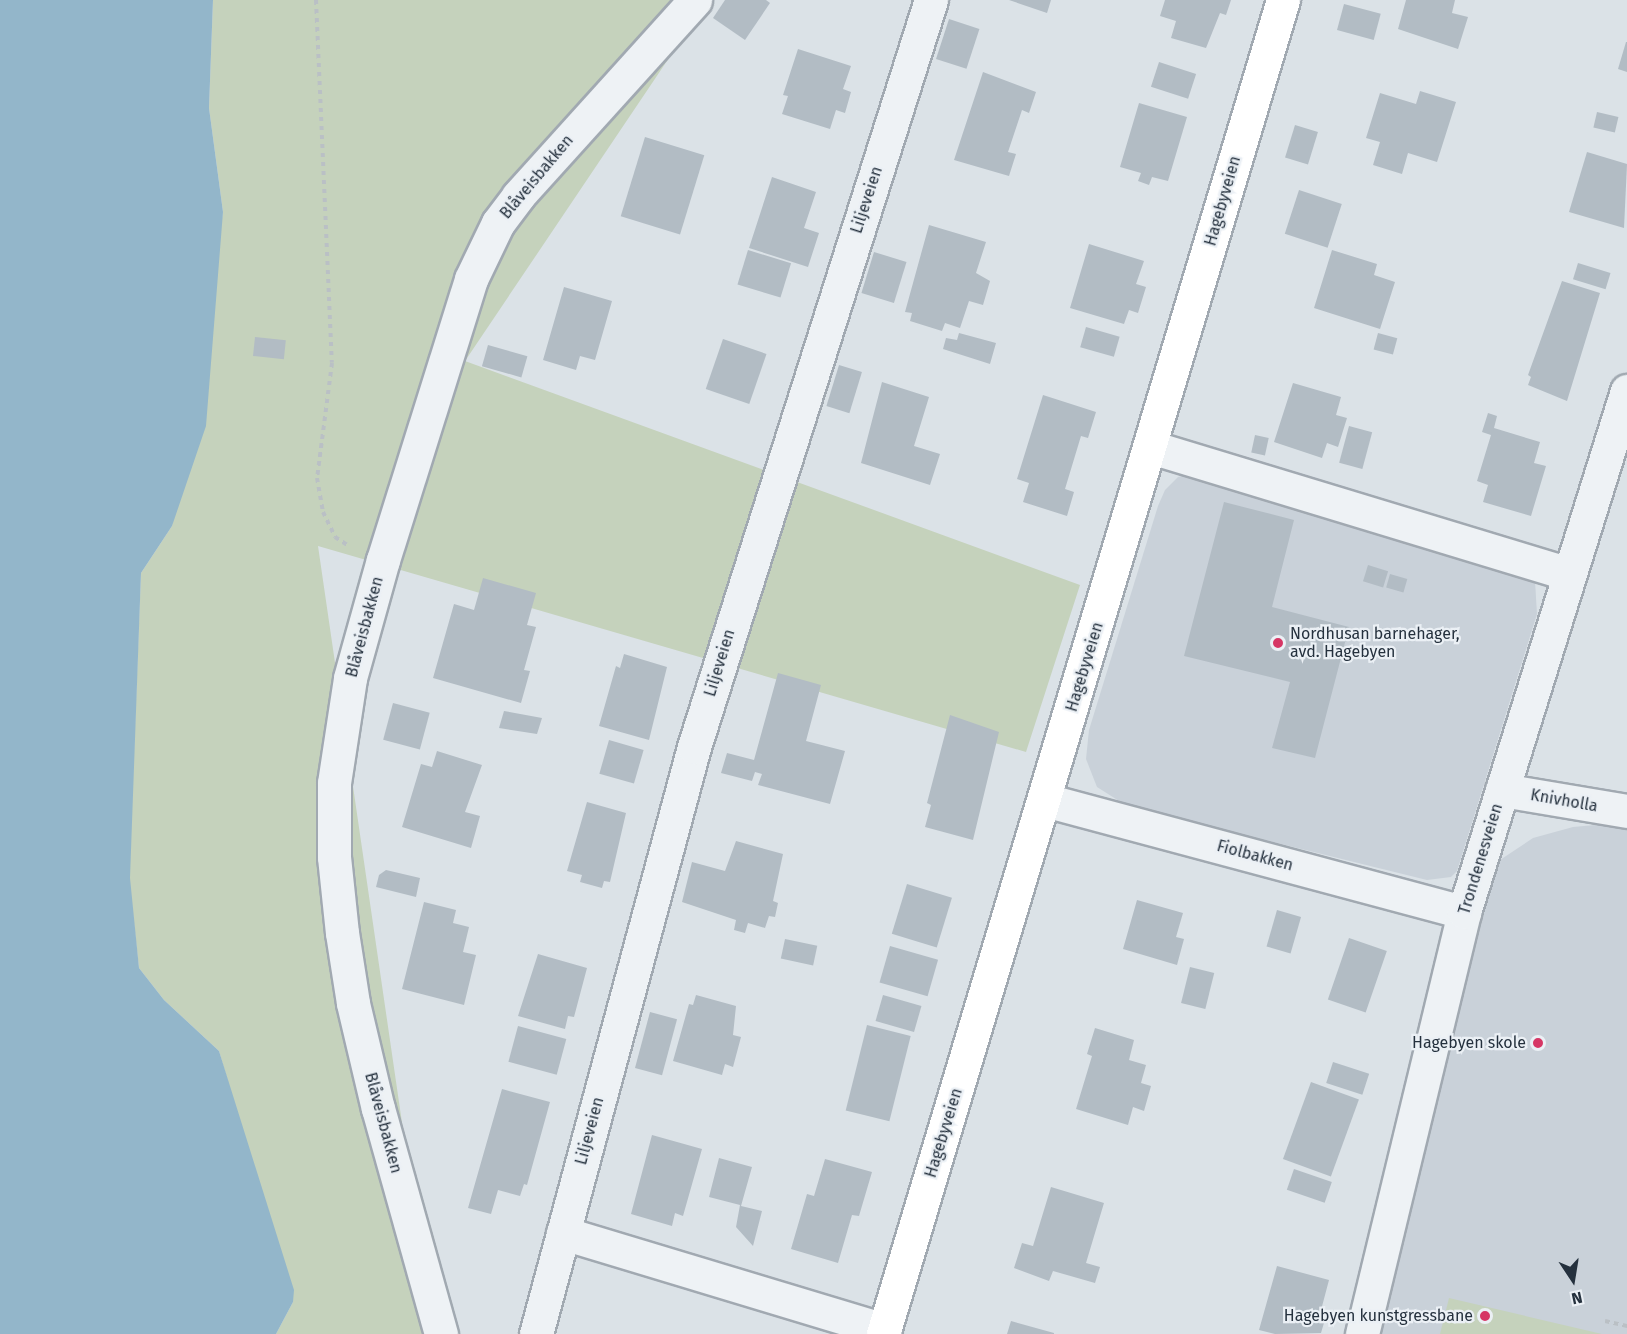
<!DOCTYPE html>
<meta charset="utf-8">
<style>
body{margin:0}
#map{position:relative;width:1627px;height:1334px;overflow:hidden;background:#dbe2e7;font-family:"Fira Sans",sans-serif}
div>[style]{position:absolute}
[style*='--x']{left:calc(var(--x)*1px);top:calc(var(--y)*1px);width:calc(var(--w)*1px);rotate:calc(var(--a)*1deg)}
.built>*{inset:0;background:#c9d1d9}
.green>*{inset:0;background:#c5d2bc}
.water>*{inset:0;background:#93b6ca}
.building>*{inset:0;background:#b2bcc4;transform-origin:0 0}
.path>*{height:4px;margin-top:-2px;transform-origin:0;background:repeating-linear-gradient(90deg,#bac0c5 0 4.5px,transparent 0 9px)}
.roads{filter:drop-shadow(2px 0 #a1a9b1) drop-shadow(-2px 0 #a1a9b1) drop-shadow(0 2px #a1a9b1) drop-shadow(0 -2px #a1a9b1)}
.minor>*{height:33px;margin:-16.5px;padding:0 16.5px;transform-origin:16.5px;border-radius:16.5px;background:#eef2f5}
.secondary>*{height:33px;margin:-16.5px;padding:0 16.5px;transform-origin:16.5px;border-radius:16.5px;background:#fff}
.dots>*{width:16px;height:16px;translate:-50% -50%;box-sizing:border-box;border:3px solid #ebf0f5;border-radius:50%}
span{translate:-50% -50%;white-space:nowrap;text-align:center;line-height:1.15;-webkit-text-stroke:4.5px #ebf0f5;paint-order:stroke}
.street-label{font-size:16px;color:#25313e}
.poi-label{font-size:16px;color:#25313e}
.left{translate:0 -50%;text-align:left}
.right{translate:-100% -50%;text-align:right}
.north{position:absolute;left:1543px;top:1250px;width:60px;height:60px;-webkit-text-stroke:4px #ebf0f5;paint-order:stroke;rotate:168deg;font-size:16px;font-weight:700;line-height:24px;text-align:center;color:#25313e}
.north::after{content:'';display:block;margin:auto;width:21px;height:27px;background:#25313e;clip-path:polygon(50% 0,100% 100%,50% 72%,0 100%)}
</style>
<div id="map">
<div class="built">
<i style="clip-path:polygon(1198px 472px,1528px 573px,1535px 581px,1537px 614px,1457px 871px,1451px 877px,1427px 880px,1127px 806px,1097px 787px,1086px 759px,1089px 730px,1158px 506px,1165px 490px,1178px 477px)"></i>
<i style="clip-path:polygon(1617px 823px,1627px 825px,1627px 1334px,1380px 1334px,1434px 1102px,1486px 898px,1500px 860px,1533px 838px,1573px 827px)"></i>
</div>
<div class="green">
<i style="clip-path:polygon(213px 0,708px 0,465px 361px,1080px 585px,1026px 752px,318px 546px,422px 1260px,445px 1334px,276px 1334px,293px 1302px,219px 1051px,164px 1000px,139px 968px,129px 878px,141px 573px,172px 526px,223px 212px,209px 108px)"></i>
<i style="clip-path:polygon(1449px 1298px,1602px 1334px,1440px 1334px)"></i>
</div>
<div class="water">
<i style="clip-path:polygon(0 0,213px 0,209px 108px,223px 212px,206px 426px,172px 526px,141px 573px,130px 878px,139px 968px,164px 1000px,219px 1051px,294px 1290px,293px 1302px,276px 1334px,0 1334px)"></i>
</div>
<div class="building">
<i style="clip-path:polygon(725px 0,766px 0,770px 3px,745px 40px,713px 18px)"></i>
<i style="clip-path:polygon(1009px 0,1051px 0,1047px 13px)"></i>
<i style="clip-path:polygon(1165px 0,1231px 0,1226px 15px,1220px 13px,1206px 48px,1171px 38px,1176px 21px,1160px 16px)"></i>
<i style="clip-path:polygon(1406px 0,1455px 0,1452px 13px,1468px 17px,1458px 49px,1398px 29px)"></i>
<i style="left:1344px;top:4px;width:38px;height:27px;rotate:15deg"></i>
<i style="left:949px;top:19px;width:32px;height:42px;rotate:18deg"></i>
<i style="clip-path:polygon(1626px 42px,1627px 42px,1627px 72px,1618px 69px)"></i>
<i style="clip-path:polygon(798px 49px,851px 66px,843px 89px,851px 92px,845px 113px,836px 110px,830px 129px,782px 114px,788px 96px,783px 95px)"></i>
<i style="left:1159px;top:62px;width:39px;height:26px;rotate:18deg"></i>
<i style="clip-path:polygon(983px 72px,1036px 92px,1029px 113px,1022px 110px,1008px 152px,1016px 154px,1009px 176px,954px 160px)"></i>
<i style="clip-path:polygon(1420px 91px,1456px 102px,1437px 162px,1408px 153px,1402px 174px,1373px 165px,1380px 142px,1366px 138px,1380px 93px,1416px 104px)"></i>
<i style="clip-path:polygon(1139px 103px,1187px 117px,1168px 181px,1152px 177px,1149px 185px,1138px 181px,1141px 173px,1120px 167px)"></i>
<i style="left:1597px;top:112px;width:22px;height:16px;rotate:13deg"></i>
<i style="left:1295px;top:125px;width:24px;height:34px;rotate:17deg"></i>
<i style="left:645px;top:137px;width:62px;height:83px;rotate:17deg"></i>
<i style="clip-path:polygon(1587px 152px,1627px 164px,1624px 228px,1569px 212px)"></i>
<i style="clip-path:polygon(772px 177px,816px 192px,804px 228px,819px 233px,808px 267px,749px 248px)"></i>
<i style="left:1299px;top:190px;width:45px;height:46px;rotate:18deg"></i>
<i style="clip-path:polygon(929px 225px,986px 242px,976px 273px,990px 281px,983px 305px,969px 301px,960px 328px,945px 323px,942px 331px,910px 321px,912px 313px,905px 312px)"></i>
<i style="clip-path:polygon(1089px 244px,1144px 261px,1136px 284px,1146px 287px,1138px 313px,1129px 310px,1124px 324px,1070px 308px)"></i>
<i style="left:748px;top:250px;width:45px;height:36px;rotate:17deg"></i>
<i style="clip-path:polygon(1332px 250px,1377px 264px,1374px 275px,1395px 282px,1380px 329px,1314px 308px)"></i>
<i style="left:874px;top:252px;width:34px;height:43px;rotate:17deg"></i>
<i style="left:1578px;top:263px;width:34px;height:17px;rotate:17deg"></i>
<i style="clip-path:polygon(1562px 281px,1600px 293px,1567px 401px,1528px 385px,1531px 377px,1528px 375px)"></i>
<i style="clip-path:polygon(564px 287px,612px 301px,595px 360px,580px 356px,576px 370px,543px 360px)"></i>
<i style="left:1086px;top:327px;width:35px;height:21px;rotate:16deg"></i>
<i style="clip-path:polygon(959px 333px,996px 343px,990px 364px,943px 349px,946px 338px,957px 340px)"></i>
<i style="left:1378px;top:333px;width:20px;height:17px;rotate:15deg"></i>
<i style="left:255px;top:337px;width:31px;height:19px;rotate:6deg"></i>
<i style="left:723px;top:339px;width:46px;height:53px;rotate:19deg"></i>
<i style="left:488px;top:345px;width:41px;height:22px;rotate:16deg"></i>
<i style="left:839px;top:365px;width:24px;height:43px;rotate:17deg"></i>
<i style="clip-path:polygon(882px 382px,929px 397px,914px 446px,940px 454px,930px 485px,861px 463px)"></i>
<i style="clip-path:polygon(1293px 383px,1341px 397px,1336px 415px,1347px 418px,1338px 447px,1327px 443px,1322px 458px,1274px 442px)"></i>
<i style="clip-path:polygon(1043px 395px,1096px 412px,1088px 438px,1081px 436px,1065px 489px,1074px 492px,1067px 516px,1023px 502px,1029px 483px,1017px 479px)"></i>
<i style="clip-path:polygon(1488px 413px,1497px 416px,1494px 428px,1540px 442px,1534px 463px,1546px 466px,1531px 516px,1483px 502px,1488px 485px,1477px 481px,1491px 435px,1482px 432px)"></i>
<i style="left:1349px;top:426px;width:24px;height:38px;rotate:15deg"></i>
<i style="left:1255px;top:435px;width:14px;height:18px;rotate:12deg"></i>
<i style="clip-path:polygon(1224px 502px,1294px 520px,1272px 607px,1349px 627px,1315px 758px,1272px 748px,1290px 682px,1184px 656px)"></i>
<i style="left:1368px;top:565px;width:21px;height:17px;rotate:17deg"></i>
<i style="left:1390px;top:574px;width:18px;height:14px;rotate:16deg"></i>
<i style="clip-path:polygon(483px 578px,536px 593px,527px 625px,536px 627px,524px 670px,530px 671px,521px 703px,433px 678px,454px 604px,474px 610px)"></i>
<i style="clip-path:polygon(624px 654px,667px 667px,649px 740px,599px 726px,616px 666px,620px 668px)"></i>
<i style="clip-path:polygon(778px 673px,821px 685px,806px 741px,845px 751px,830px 804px,758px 785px,762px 774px,755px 772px,752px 781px,721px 773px,727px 753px,754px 760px)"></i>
<i style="left:393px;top:703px;width:38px;height:38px;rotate:15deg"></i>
<i style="clip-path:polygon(504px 711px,542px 718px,537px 734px,499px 728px)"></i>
<i style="clip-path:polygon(950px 715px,999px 732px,973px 840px,925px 827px,931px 805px,927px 803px)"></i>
<i style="left:609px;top:740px;width:36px;height:35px;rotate:16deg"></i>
<i style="clip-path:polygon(437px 751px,482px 765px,465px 812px,480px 816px,471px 848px,402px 827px,421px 764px,432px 767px)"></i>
<i style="clip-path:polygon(587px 802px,626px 813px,610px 882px,604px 881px,602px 888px,580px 882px,582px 875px,567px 871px)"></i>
<i style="clip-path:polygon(736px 841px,783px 854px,773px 901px,778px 903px,775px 917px,769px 916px,765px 928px,748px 923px,745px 933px,734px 930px,736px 920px,682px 902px,692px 862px,725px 871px)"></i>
<i style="clip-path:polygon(386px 870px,420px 878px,416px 897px,376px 887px,379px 875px)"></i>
<i style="left:907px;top:884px;width:47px;height:52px;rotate:17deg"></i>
<i style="clip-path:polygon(1137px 900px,1183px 913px,1176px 937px,1184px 939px,1177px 965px,1123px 949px)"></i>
<i style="clip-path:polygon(424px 902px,456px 910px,453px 923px,469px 927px,463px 952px,476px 955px,464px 1005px,402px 989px)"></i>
<i style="left:1277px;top:910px;width:25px;height:38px;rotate:16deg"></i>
<i style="left:1349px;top:938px;width:40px;height:65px;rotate:19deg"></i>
<i style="left:785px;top:939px;width:33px;height:20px;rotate:12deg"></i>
<i style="left:890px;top:946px;width:50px;height:38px;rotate:16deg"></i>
<i style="clip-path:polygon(538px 954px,587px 968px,574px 1017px,568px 1016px,565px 1029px,518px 1016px)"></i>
<i style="left:1190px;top:967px;width:25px;height:37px;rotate:14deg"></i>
<i style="clip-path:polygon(696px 995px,736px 1006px,733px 1035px,741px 1037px,733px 1067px,725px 1064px,722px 1075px,673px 1061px,689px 1004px,693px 1005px)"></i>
<i style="left:883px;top:995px;width:40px;height:27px;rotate:16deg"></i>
<i style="left:650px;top:1012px;width:28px;height:58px;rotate:15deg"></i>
<i style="left:867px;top:1025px;width:45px;height:88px;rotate:14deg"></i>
<i style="left:518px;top:1026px;width:50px;height:37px;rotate:15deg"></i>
<i style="clip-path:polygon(1095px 1028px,1134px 1040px,1129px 1060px,1146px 1065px,1141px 1083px,1151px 1086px,1144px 1111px,1133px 1107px,1128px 1125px,1076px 1109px,1092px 1056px,1087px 1054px)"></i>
<i style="left:1333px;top:1062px;width:38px;height:22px;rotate:18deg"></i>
<i style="left:1311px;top:1082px;width:51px;height:82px;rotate:20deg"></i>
<i style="clip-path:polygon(502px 1089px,550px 1102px,527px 1185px,524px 1184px,520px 1196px,498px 1190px,491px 1214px,468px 1208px)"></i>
<i style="clip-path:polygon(652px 1135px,702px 1149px,683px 1216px,675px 1213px,672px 1226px,631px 1214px)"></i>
<i style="clip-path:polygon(719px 1158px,752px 1167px,741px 1206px,762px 1211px,753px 1246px,736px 1227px,740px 1205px,709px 1197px)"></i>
<i style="clip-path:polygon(825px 1159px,872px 1172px,859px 1216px,852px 1215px,838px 1263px,791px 1249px,807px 1194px,814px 1196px)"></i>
<i style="left:1294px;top:1169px;width:40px;height:22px;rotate:19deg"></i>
<i style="clip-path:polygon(1051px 1187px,1104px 1203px,1086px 1263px,1100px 1267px,1095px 1283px,1053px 1271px,1049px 1281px,1014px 1268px,1022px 1243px,1033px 1246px)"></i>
<i style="clip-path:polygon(1277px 1266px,1329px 1280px,1320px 1314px,1326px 1316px,1321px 1333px,1275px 1334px,1259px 1330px)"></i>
<i style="clip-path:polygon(1011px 1321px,1054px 1333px,1054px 1334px,1007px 1334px)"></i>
</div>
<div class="path">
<i style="--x:316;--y:0;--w:363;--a:87.5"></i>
<i style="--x:332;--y:363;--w:116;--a:97.4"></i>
<i style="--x:317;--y:478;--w:35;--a:80"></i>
<i style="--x:323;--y:512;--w:28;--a:64"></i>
<i style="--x:335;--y:537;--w:17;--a:33"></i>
<i style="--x:1605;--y:1321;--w:23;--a:13"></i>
</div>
<div class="roads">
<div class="minor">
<i style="--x:1151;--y:447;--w:437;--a:16.9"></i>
<i style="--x:1502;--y:790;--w:127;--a:9.5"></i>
<i style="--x:1045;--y:800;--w:434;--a:15"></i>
<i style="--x:563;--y:1233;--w:336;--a:16.8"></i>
<i style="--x:441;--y:1334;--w:234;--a:-105.6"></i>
<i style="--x:378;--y:1109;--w:109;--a:-103.3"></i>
<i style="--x:353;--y:1003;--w:71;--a:-98.9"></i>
<i style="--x:342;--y:933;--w:76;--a:-96"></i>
<i style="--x:334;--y:857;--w:74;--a:-90"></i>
<i style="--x:334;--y:783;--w:106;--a:-81.3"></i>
<i style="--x:350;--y:678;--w:123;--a:-74.4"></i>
<i style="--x:383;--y:560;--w:294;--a:-72.6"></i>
<i style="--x:471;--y:279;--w:62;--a:-64.3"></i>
<i style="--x:498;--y:223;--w:34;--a:-53"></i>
<i style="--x:518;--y:196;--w:264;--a:-47.9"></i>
<i style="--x:536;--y:1334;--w:608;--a:-74.94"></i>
<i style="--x:694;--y:747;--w:784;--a:-72.4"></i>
<i style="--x:1362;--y:1334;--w:434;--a:-76.4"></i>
<i style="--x:1464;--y:912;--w:546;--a:-72.63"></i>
</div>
<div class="secondary">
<i style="--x:883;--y:1334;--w:1393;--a:-73.31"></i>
</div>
</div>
<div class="dots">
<i style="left:1278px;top:643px;background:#d63665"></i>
<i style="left:1538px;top:1043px;background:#d63665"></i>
<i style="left:1485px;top:1316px;background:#d63665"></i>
</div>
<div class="street-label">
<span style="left:537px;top:177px;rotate:-50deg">Blåveisbakken</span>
<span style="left:867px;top:200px;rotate:-72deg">Liljeveien</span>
<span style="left:1223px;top:201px;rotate:-74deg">Hagebyveien</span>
<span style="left:365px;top:627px;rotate:-75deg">Blåveisbakken</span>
<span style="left:720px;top:663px;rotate:-73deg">Liljeveien</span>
<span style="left:1085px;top:667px;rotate:-73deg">Hagebyveien</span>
<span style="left:1564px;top:801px;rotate:10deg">Knivholla</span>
<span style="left:1255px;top:856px;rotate:15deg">Fiolbakken</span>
<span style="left:1481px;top:859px;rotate:-73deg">Trondenesveien</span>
<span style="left:383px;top:1123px;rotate:75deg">Blåveisbakken</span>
<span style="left:590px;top:1131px;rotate:-75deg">Liljeveien</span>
<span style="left:944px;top:1133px;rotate:-73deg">Hagebyveien</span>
</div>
<div class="poi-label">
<span class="left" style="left:1290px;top:643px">Nordhusan barnehager,<br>avd. Hagebyen</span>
<span class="right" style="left:1526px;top:1043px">Hagebyen skole</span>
<span class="right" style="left:1473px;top:1316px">Hagebyen kunstgressbane</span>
</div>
<div class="north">N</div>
</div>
